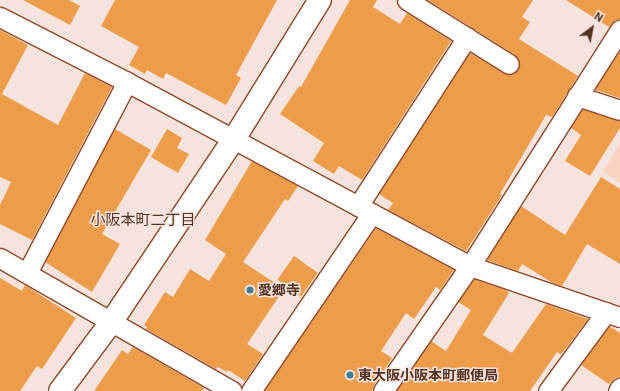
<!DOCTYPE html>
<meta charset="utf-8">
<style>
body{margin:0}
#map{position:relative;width:620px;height:391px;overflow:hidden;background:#f5e4dd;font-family:Roboto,"Noto Sans JP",sans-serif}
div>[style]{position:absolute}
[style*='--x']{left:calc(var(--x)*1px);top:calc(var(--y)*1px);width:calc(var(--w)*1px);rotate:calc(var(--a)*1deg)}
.built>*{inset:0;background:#f8d2c3}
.building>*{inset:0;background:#ed9c4a;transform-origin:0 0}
.roads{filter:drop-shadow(1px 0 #914727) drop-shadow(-1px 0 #914727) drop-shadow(0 1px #914727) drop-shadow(0 -1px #914727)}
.minor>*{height:19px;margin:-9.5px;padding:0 9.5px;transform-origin:9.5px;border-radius:9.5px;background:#fff}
.tertiary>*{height:22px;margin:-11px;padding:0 11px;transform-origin:11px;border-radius:11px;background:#fff}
.dots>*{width:11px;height:11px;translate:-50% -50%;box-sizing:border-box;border:2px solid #f5e4dd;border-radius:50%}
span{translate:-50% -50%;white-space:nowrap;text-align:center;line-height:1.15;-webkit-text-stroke:3px #f5e4dd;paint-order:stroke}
.poi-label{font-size:14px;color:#543224;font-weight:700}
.left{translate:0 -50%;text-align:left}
.neighbourhood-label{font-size:15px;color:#543224}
.north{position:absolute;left:572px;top:8px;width:40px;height:40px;-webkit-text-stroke:3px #f5e4dd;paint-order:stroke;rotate:32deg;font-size:11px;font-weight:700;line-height:16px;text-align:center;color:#543224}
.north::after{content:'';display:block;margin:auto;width:14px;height:18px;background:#543224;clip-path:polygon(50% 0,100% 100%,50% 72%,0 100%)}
</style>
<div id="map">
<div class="built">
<i style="clip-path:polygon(620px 143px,620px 183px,603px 172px)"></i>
</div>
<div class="building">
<i style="clip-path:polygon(23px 0,69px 0,80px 6px,70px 25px)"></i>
<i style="clip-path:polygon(115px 0,277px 0,236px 75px,241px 78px,226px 105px,166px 73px,163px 79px,147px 70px,145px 74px,129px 65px,139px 47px,101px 26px)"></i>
<i style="clip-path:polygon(350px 0,377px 0,373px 7px,400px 24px,407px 13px,451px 41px,362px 180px,339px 166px,334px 174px,313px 161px,324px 143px,280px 114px,299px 86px,301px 87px)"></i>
<i style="clip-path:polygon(428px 0,533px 0,522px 17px,530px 22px,519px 39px,578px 76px,552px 117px,546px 115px,500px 194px,502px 195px,466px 251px,388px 210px,393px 203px,379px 194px,470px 53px,508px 75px,514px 74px,518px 69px,520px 64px,515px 55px)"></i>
<i style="clip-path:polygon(566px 0,620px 0,620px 19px,615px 20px,609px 27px)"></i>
<i style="clip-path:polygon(0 30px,28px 45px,2px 94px,58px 125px,85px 73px,112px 87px,32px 240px,0 224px,0 205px,11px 182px,0 177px)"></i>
<i style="clip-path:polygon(620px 51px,620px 98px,595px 90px)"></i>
<i style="clip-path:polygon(583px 109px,620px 121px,620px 128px,590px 176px,565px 161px,581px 135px,571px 128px)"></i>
<i style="clip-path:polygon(115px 129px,151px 150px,102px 234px,120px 244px,92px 292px,45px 262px)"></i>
<i style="clip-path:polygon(167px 129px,182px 138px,177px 148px,189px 154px,178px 173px,151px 157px)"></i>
<i style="clip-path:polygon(252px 161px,298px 186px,288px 201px,285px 199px,243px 262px,284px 289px,247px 344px,263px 354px,245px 381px,228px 370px,227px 372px,218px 367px,216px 369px,146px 329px,147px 327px,144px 325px,165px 292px,173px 297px,190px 269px,209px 281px,226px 254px,205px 240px)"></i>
<i style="clip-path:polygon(601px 177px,620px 189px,620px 264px,587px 244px,562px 286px,553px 283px,522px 264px,518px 271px,487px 260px,521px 206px,565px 235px)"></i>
<i style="clip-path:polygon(376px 228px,454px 270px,440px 290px,436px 287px,414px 319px,406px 313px,381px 351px,392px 358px,374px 385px,372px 391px,264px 391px)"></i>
<i style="left:294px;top:256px;width:29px;height:29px;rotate:35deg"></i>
<i style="clip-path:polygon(0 278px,22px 291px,25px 285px,76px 318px,42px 369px,37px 366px,20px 391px,0 391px)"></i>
<i style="clip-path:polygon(474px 279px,506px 290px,509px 293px,483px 335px,512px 353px,546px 304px,588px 319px,563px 352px,560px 354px,557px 352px,530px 391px,396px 391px,431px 341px,446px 351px,471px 310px,458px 302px)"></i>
<i style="clip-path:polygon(609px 326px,620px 333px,620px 377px,615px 378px,609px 384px,581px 365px)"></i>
<i style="clip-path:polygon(133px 347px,204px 388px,202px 391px,94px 391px,122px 350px,128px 354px)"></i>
</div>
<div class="roads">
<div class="minor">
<i style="--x:407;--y:0;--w:120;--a:32.1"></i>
<i style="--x:0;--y:17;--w:143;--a:27.1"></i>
<i style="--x:127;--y:82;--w:389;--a:28.2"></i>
<i style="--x:470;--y:266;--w:158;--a:18.8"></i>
<i style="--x:577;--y:96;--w:45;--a:18"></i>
<i style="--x:358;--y:206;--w:201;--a:-57.2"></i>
<i style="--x:0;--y:258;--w:267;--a:29.8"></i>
<i style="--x:27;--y:273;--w:216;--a:-62.4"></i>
<i style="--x:251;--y:391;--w:215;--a:-55.8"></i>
<i style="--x:383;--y:391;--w:152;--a:-55.2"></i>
<i style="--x:470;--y:266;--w:280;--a:-57.6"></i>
<i style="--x:548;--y:391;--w:98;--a:-53.7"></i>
<i style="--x:618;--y:391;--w:4;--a:-56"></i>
</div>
<div class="tertiary">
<i style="--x:60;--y:391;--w:87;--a:-53.4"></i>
<i style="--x:112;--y:321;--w:219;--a:-56.2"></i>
<i style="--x:234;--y:139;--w:163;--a:-58.3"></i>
</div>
</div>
<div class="dots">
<i style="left:250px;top:290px;background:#407e94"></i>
<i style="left:350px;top:375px;background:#407e94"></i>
</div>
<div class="poi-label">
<span class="left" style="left:258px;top:290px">愛郷寺</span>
<span class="left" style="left:358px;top:375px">東大阪小阪本町郵便局</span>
</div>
<div class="neighbourhood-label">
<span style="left:143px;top:221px">小阪本町二丁目</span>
</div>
<div class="north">N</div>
</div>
